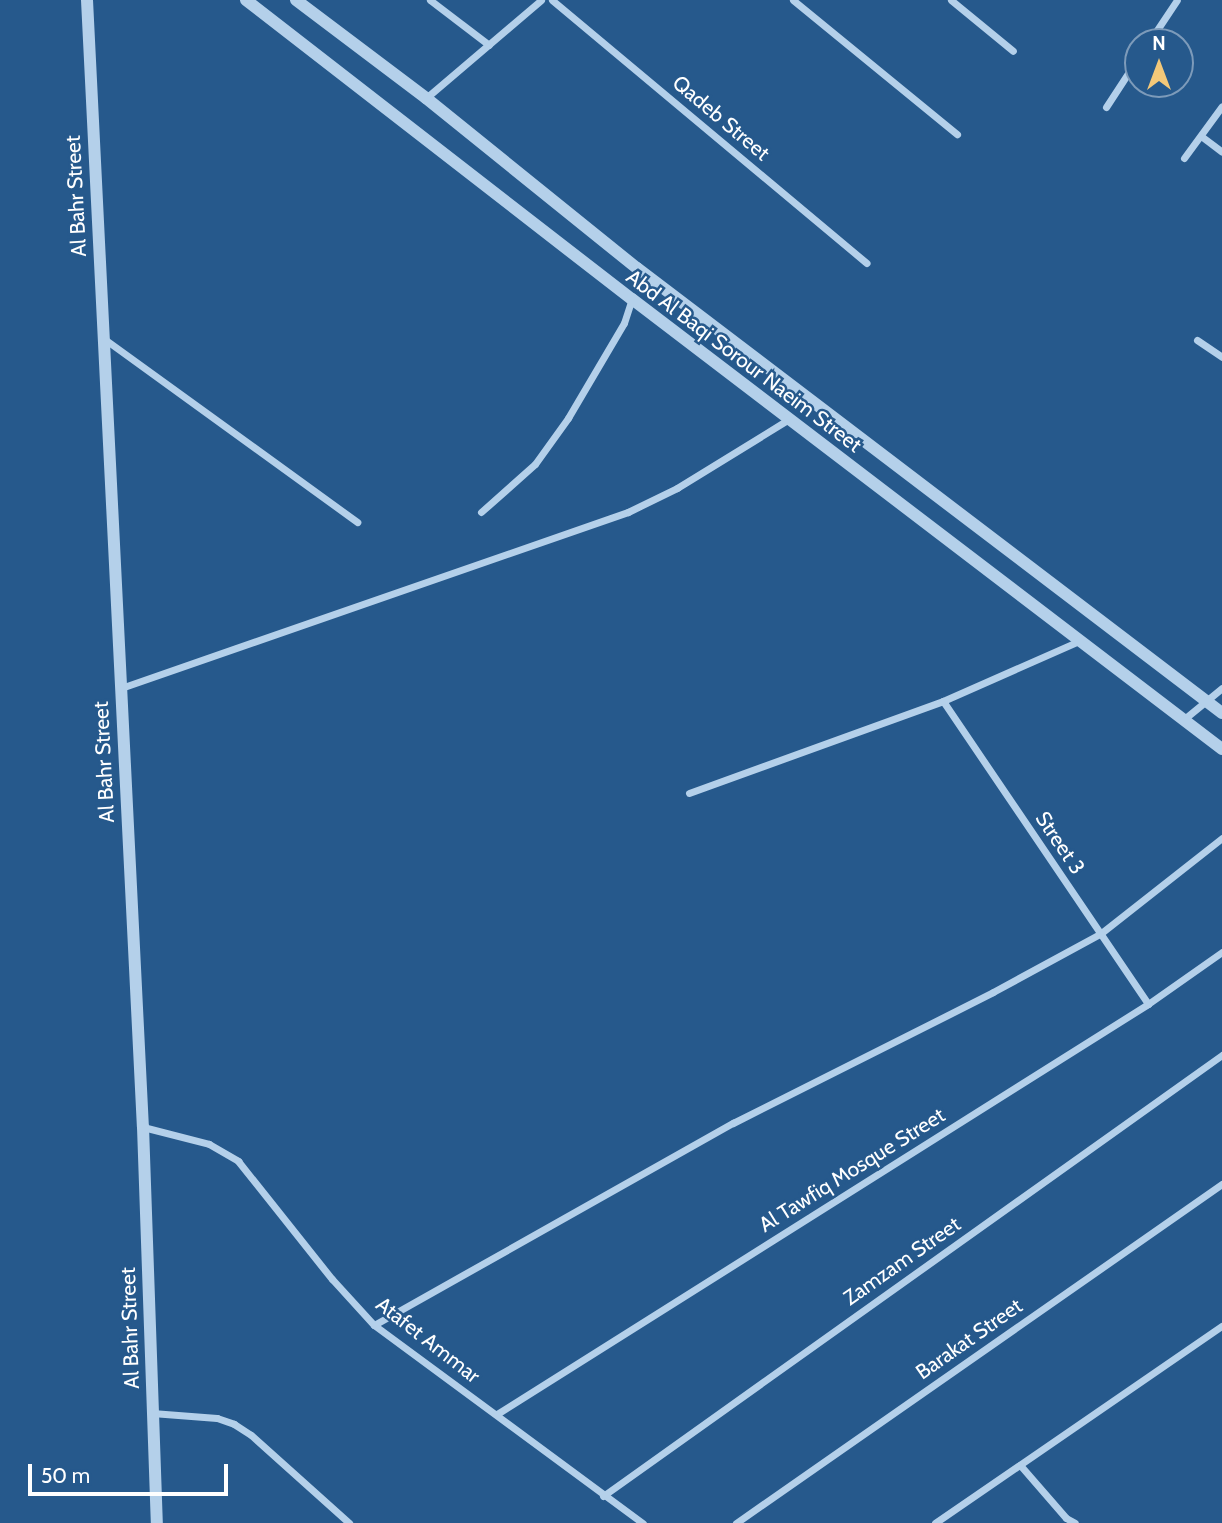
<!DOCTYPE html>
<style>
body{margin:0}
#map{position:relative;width:1222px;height:1523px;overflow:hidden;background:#26598c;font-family:Cabin,sans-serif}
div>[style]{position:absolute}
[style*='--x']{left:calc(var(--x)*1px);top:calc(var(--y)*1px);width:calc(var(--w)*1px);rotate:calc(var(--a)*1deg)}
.minor>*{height:7px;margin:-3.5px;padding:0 3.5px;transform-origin:3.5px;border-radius:3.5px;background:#b4d0ea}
.tertiary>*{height:12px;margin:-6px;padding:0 6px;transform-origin:6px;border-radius:6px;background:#b4d0ea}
span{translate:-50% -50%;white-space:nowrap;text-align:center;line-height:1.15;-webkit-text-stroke:5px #26598c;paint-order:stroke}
.street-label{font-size:21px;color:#fff}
.north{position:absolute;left:1124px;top:28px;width:70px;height:70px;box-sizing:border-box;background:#26598c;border:2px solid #7d9bba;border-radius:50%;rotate:0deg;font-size:19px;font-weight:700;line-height:28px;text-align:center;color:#fff}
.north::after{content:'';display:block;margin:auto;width:24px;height:32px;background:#f3c879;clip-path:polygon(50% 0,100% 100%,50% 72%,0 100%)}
.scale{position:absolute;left:28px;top:1464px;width:200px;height:32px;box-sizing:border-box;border:4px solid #fff;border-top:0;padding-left:9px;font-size:21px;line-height:24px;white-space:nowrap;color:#fff;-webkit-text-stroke:5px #26598c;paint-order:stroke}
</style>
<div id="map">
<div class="minor">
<i style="--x:430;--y:0;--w:74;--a:37.3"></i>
<i style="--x:552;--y:0;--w:410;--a:39.9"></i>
<i style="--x:793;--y:0;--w:212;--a:39.3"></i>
<i style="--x:951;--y:0;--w:80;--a:39.4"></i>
<i style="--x:1149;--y:42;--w:50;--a:-56.3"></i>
<i style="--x:426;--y:98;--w:151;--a:-40.4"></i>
<i style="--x:1106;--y:107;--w:59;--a:-56.9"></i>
<i style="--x:1201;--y:136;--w:26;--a:37"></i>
<i style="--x:1184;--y:158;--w:64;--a:-53.8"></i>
<i style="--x:103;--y:338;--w:314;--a:35.9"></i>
<i style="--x:1197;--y:340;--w:30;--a:34"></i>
<i style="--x:481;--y:512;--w:72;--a:-41.6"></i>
<i style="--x:535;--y:464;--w:57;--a:-54.3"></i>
<i style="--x:568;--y:418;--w:110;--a:-59.5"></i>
<i style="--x:624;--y:323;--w:25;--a:-72"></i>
<i style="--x:121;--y:688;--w:537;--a:-19.14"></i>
<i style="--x:628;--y:512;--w:55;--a:-26.1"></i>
<i style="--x:677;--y:488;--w:132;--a:-31.6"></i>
<i style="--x:943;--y:701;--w:366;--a:55.9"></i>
<i style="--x:1183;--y:720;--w:50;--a:-39.4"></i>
<i style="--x:689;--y:793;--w:270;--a:-19.9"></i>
<i style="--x:943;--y:701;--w:149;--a:-23.8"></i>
<i style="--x:143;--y:1127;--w:68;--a:14.4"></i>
<i style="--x:209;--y:1144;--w:34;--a:30"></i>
<i style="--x:238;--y:1161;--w:151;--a:51.5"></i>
<i style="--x:332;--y:1279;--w:62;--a:47.6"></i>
<i style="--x:374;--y:1325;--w:334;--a:36.4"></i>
<i style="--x:374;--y:1325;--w:412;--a:-29.4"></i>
<i style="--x:733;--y:1123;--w:291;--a:-26.7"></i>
<i style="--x:993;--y:992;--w:122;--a:-28.5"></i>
<i style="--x:1100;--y:934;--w:155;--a:-38.2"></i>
<i style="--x:152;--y:1413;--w:65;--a:4.4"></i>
<i style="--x:217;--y:1418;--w:18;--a:19"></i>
<i style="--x:234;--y:1424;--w:20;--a:33"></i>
<i style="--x:251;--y:1435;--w:132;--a:41.9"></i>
<i style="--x:497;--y:1414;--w:769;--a:-32.2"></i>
<i style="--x:1148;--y:1004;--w:90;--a:-35.1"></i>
<i style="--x:1020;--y:1465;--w:70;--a:49"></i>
<i style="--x:1066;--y:1518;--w:10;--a:29"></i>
<i style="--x:603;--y:1496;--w:760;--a:-35.47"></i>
<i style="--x:736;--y:1523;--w:593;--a:-34.9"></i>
<i style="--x:935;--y:1523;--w:348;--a:-34.5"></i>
</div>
<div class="tertiary">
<i style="--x:87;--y:0;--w:1128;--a:87.16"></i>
<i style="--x:143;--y:1127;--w:396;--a:88"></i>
<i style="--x:246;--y:0;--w:488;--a:37.8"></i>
<i style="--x:632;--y:299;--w:742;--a:37.33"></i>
<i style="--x:296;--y:0;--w:163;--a:37"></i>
<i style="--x:426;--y:98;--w:271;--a:38.9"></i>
<i style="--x:637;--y:268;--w:735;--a:37.26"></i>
</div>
<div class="street-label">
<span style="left:721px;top:118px;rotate:40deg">Qadeb Street</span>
<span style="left:76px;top:196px;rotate:-93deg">Al Bahr Street</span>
<span style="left:744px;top:361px;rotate:37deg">Abd Al Baqi Sorour Naeim Street</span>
<span style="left:104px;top:762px;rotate:-93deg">Al Bahr Street</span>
<span style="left:1060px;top:843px;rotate:56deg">Street 3</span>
<span style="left:852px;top:1170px;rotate:-32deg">Al Tawfiq Mosque Street</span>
<span style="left:902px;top:1261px;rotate:-35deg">Zamzam Street</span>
<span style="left:130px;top:1328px;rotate:-92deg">Al Bahr Street</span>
<span style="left:969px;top:1339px;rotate:-35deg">Barakat Street</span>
<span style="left:428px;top:1340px;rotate:38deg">Atafet Ammar</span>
</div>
<div class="north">N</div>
<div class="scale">50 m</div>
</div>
